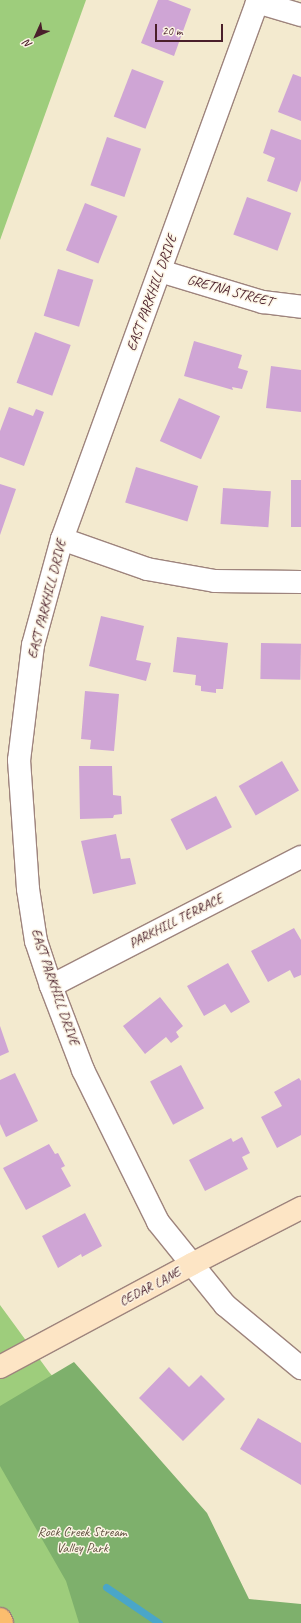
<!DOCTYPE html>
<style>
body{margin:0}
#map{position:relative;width:301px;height:1623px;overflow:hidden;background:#f3eacf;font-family:Caveat,sans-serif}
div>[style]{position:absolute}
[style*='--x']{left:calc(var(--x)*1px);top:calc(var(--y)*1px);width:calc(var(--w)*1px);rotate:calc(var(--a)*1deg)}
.green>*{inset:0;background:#9ecd7c}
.forest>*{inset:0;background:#7eb06c}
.stream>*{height:7px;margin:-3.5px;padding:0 3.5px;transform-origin:3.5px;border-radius:3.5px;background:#4aa6c8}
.building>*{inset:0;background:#cfa5d5;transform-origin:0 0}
.roads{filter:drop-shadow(1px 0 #9e847d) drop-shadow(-1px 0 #9e847d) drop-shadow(0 1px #9e847d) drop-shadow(0 -1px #9e847d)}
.street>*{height:22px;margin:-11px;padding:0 11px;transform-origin:11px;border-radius:11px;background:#fff}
.secondary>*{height:22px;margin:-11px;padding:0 11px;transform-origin:11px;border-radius:11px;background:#fde5c5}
.highway>*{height:22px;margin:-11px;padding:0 11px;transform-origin:11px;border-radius:11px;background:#fbbd6e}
span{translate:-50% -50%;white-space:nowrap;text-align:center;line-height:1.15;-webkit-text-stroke:3px #fcf5e5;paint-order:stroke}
.street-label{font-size:14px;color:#4a1f2b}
.park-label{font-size:14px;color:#635343}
.north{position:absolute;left:16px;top:16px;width:40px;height:40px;-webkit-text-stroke:3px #fcf5e5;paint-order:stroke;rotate:225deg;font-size:11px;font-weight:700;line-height:16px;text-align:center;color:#4a1f2b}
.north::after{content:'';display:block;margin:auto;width:14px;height:18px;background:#4a1f2b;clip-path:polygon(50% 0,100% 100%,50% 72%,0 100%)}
.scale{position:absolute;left:155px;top:24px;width:68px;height:18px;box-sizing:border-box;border:2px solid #4a1f2b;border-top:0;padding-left:5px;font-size:12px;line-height:14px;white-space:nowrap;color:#4a1f2b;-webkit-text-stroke:3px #fcf5e5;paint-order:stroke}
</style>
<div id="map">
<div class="green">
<i style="clip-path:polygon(0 0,86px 0,0 240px)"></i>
<i style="clip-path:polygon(0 1305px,49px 1372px,247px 1610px,301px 1623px,0 1623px)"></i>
</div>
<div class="forest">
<i style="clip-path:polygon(74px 1362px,207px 1513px,249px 1599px,301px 1604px,301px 1623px,79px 1623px,66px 1581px,0 1466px,0 1406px)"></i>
</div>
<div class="stream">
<i style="--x:106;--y:1587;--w:64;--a:34.2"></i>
</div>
<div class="building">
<i style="clip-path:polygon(158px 0,168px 0,191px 9px,174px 56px,141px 43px)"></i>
<i style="left:132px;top:69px;width:34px;height:51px;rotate:21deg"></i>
<i style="clip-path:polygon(293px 74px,301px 77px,301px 121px,278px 112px)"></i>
<i style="clip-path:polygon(271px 129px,301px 140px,301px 180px,297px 192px,267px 181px,275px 158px,263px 153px)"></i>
<i style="left:107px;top:137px;width:36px;height:51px;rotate:19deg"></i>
<i style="left:247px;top:197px;width:47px;height:40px;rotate:20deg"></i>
<i style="left:85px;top:203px;width:35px;height:51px;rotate:22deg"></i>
<i style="left:58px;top:269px;width:37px;height:49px;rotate:17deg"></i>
<i style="left:35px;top:332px;width:38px;height:54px;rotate:20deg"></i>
<i style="clip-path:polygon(194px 341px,242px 355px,238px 368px,248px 371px,242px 389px,232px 387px,233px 390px,184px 376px)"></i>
<i style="clip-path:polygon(271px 366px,301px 370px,301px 412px,266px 408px)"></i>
<i style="left:179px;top:398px;width:45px;height:47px;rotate:24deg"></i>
<i style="clip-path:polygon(9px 407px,33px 416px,36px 409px,44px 412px,24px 466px,0 457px,0 431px)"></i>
<i style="left:136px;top:467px;width:65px;height:37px;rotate:17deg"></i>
<i style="left:301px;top:480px;width:47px;height:10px;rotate:90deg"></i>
<i style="clip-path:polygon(0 484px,16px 489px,0 535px)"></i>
<i style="left:223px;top:488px;width:48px;height:36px;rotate:4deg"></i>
<i style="clip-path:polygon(101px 616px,144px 626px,136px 660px,151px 663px,146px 681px,89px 666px)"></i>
<i style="clip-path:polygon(177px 637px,228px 643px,223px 689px,216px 689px,216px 693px,201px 691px,201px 686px,195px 685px,196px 675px,173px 672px)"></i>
<i style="left:261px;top:643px;width:40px;height:36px;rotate:1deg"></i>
<i style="clip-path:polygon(85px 691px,119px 694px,114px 751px,90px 749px,91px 740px,81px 739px)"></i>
<i style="left:282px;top:761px;width:34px;height:50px;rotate:60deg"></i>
<i style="clip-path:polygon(79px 766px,112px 766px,113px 795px,121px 796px,122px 814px,114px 815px,113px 818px,80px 819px)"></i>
<i style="left:216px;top:796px;width:35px;height:51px;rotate:63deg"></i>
<i style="clip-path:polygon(116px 834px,121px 859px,130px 858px,136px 884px,93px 894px,81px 841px)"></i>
<i style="clip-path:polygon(294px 928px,301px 940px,301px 975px,294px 978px,290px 970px,268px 982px,251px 951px)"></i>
<i style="clip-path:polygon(228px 963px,250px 1002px,231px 1013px,225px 1004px,204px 1016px,187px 986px)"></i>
<i style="clip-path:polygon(160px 997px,183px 1026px,176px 1032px,179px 1037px,171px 1043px,166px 1037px,145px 1054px,123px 1026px)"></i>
<i style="clip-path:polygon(0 1026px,9px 1052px,0 1056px)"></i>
<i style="left:181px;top:1065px;width:49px;height:35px;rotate:62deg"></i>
<i style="clip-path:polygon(15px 1073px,38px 1121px,6px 1137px,0 1124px,0 1080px)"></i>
<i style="clip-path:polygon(299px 1078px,301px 1081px,301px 1135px,277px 1148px,261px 1117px,282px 1106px,274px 1092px)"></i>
<i style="clip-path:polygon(242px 1137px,250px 1153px,242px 1157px,248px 1169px,205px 1191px,189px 1160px,231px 1138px,233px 1142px)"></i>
<i style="clip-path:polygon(49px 1144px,55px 1154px,58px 1153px,65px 1166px,61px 1168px,71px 1186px,26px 1210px,3px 1168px)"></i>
<i style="clip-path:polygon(85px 1213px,102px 1246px,82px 1257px,81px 1254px,58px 1268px,42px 1236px)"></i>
<i style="clip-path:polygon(169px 1367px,189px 1387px,201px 1375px,225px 1399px,183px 1441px,139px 1398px)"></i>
<i style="clip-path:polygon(258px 1418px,301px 1443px,301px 1485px,240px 1449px)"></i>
</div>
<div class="roads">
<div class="street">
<i style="--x:258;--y:0;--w:574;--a:109.98"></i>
<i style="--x:62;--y:539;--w:110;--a:105.3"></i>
<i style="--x:33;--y:645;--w:116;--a:96.9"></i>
<i style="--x:19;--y:760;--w:129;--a:86"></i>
<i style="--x:28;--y:889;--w:53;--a:81.3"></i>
<i style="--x:36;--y:941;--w:47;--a:71.6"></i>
<i style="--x:51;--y:986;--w:90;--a:69.1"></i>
<i style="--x:83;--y:1070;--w:169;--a:63.7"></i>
<i style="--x:158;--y:1222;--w:107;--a:51.1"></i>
<i style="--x:225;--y:1305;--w:99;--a:39.7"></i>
<i style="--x:257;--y:2;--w:46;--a:16.5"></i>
<i style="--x:160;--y:271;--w:108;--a:16.8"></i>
<i style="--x:263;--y:302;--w:38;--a:7"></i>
<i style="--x:62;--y:539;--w:90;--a:19.4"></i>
<i style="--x:147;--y:569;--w:69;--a:10"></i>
<i style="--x:215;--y:581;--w:86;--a:0.7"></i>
<i style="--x:51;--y:986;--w:281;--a:-27.3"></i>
</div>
<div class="secondary">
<i style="--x:0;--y:1367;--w:218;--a:-28.2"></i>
<i style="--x:192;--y:1264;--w:123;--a:-27.2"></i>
</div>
<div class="highway">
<i style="--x:0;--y:1619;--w:4;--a:63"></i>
</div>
</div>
<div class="street-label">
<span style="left:230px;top:291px;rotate:15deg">GRETNA STREET</span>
<span style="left:152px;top:293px;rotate:-70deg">EAST PARKHILL DRIVE</span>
<span style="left:47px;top:599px;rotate:-76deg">EAST PARKHILL DRIVE</span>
<span style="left:176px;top:921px;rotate:-27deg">PARKHILL TERRACE</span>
<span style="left:55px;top:987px;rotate:71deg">EAST PARKHILL DRIVE</span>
<span style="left:150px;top:1287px;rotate:-28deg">CEDAR LANE</span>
</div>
<div class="park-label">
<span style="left:82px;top:1540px">Rock Creek Stream<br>Valley Park</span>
</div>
<div class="north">N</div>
<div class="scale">20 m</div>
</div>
